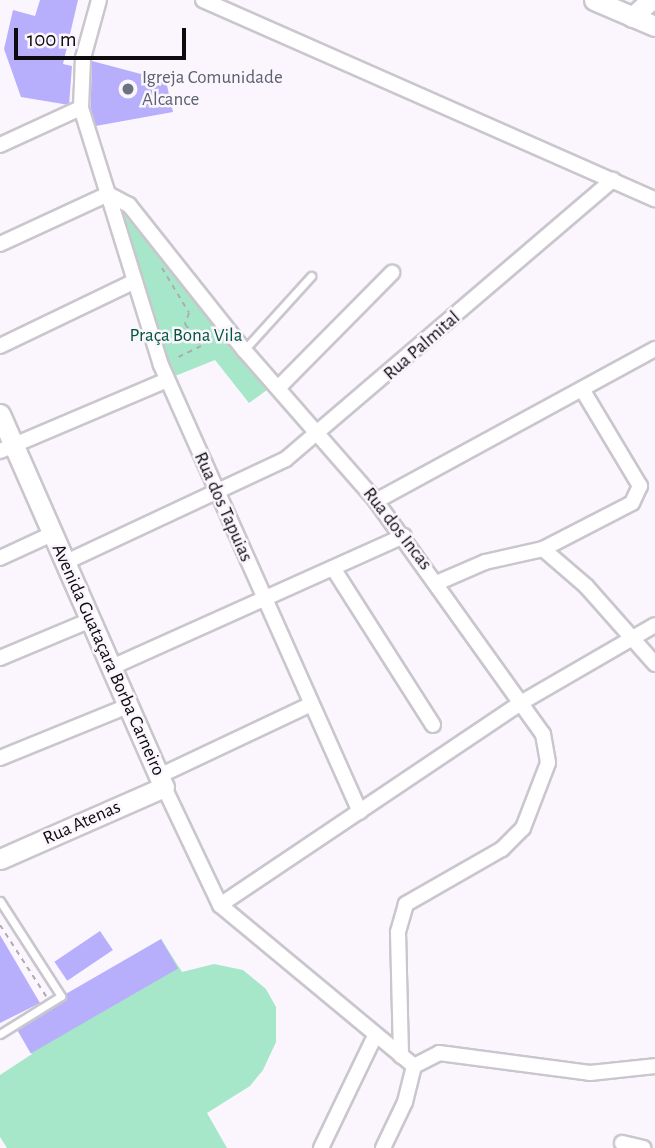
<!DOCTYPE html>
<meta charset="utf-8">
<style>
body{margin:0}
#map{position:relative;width:655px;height:1148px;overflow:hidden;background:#fbf6fe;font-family:"Alegreya Sans",sans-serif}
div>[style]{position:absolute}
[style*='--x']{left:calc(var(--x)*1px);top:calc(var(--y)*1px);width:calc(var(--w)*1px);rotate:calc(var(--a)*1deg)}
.green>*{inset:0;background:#a6e7c9}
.building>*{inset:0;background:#b8affc;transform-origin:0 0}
.path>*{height:2px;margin-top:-1px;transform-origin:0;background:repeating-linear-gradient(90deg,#afabb1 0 5px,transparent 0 10px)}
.roads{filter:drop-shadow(2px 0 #cac6cd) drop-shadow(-2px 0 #cac6cd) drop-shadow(0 2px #cac6cd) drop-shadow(0 -2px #cac6cd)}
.lane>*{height:7px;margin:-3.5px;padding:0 3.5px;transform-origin:3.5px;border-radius:3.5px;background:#fff}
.street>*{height:14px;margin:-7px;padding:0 7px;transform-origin:7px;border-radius:7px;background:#fff}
.secondary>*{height:19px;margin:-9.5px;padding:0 9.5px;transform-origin:9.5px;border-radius:9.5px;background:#fff}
.dots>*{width:19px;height:19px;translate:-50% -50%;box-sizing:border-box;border:4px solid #fbf6fe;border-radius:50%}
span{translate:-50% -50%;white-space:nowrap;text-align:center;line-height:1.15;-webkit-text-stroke:5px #fbf6fe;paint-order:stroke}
.worship-label{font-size:19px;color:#5b616d}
.left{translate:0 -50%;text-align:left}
.park-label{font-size:19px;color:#01563c}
.street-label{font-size:19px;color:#0d0b0e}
.scale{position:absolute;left:14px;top:28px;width:172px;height:32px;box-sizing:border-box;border:4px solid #0d0b0e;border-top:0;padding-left:9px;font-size:21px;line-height:24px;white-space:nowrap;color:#0d0b0e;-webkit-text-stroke:5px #fbf6fe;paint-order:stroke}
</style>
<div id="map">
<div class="green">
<i style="clip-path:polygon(115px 203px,267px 390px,249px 403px,215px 360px,170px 378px)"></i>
<i style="clip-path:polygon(161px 939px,182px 972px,214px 964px,243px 970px,266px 989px,276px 1007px,276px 1042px,263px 1070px,250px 1086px,207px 1113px,227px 1148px,7px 1148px,0 1137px,0 1075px,32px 1054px,17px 1029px)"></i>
</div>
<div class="building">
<i style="clip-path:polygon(40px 0,78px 0,63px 64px,72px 66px,69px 105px,21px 97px,4px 49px,13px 10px,35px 16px)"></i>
<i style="clip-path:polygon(92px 61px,141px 74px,141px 80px,166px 81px,173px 112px,90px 127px)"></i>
<i style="left:100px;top:931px;width:23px;height:55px;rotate:56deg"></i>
<i style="clip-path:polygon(0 935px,40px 1003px,0 1023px)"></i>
<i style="left:161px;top:939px;width:34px;height:170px;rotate:60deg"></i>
</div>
<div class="path">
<i style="--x:162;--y:268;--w:52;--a:59"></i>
<i style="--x:189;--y:313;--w:12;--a:110"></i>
<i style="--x:185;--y:324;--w:27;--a:54"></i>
<i style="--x:201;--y:346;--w:30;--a:154"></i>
<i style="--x:0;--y:925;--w:85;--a:57.1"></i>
</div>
<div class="roads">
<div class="lane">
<i style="--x:244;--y:350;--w:100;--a:-47.8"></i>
<i style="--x:0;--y:901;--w:113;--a:57.3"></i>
<i style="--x:61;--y:996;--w:72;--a:148.1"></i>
</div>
<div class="street">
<i style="--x:99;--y:0;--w:60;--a:105.4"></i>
<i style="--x:83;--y:58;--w:50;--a:92.3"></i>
<i style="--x:81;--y:108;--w:90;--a:72.6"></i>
<i style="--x:108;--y:194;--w:24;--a:28"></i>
<i style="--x:129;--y:205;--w:185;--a:51.6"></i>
<i style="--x:244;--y:350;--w:201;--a:48.8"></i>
<i style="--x:376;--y:501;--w:287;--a:54.4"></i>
<i style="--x:543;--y:734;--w:29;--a:80"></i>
<i style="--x:548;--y:763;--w:70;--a:111"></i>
<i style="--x:523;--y:828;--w:30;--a:135"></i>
<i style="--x:502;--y:849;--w:111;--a:150.2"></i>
<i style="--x:406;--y:904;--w:29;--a:106"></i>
<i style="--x:398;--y:932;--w:124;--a:88.6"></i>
<i style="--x:203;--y:0;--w:494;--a:23.8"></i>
<i style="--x:0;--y:145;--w:89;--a:-24.6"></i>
<i style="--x:0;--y:244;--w:119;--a:-24.8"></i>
<i style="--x:108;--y:194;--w:179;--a:72.8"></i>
<i style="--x:161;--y:365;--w:489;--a:66"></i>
<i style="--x:0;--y:346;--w:148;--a:-25.7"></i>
<i style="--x:279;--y:387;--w:161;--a:-45.3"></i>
<i style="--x:0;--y:451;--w:181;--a:-23"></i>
<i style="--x:376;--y:501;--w:318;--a:-28.6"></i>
<i style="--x:543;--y:549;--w:100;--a:-27.3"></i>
<i style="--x:632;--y:503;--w:19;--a:-65"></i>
<i style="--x:640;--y:486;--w:113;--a:-120.9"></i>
<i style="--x:0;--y:558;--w:57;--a:-24.8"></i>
<i style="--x:64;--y:563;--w:245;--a:-25.1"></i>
<i style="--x:286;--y:459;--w:430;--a:-40.5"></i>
<i style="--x:333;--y:568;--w:186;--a:57.5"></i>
<i style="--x:439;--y:582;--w:50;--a:-23.5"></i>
<i style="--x:485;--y:562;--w:59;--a:-12.6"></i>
<i style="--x:543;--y:549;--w:57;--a:40.7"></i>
<i style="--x:586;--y:586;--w:104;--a:48.5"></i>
<i style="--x:0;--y:658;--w:99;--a:-22.7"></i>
<i style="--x:112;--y:667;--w:320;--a:-24.2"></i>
<i style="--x:0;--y:758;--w:138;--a:-22.1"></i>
<i style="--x:159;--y:776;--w:168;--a:-25.3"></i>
<i style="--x:164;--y:787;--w:131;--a:64.6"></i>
<i style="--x:220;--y:905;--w:252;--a:39.7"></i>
<i style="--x:414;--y:1066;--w:28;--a:-27"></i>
<i style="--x:439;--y:1053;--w:152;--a:7.5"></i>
<i style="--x:590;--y:1073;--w:65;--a:-6.1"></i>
<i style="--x:220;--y:905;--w:366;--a:-33.9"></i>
<i style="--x:524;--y:701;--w:151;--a:-30.1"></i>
<i style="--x:622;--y:1143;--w:22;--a:13"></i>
<i style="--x:321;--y:1148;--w:124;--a:-64.3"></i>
<i style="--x:383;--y:1148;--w:51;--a:-64.4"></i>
<i style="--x:405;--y:1102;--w:37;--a:-76"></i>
</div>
<div class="secondary">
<i style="--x:594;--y:0;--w:66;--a:23.1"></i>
<i style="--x:632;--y:17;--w:25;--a:-42"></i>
<i style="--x:0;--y:414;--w:407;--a:66.3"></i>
<i style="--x:164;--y:787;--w:179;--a:156.3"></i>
</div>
</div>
<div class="dots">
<i style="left:128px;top:89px;background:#6b7280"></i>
</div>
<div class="worship-label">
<span class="left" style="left:142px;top:89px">Igreja Comunidade<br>Alcance</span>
</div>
<div class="park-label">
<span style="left:186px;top:336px">Praça Bona Vila</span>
</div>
<div class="street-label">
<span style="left:422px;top:346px;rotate:-41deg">Rua Palmital</span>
<span style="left:223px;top:507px;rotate:66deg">Rua dos Tapuias</span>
<span style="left:397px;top:529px;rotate:52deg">Rua dos Incas</span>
<span style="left:108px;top:660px;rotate:66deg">Avenida Guataçara Borba Carneiro</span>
<span style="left:82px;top:823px;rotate:-24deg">Rua Atenas</span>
</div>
<div class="scale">100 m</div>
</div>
